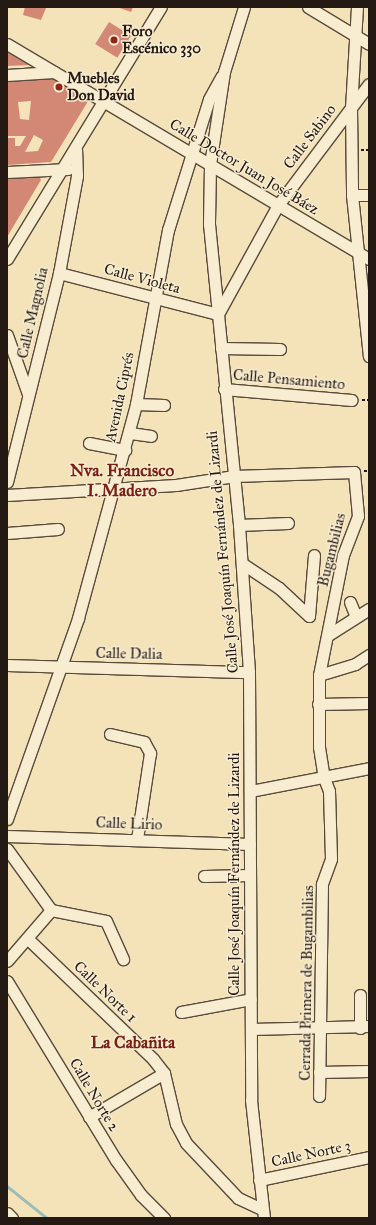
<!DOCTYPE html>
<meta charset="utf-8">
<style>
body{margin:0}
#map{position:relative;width:376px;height:1225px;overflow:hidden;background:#f4e2b8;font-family:"IM FELL Great Primer",serif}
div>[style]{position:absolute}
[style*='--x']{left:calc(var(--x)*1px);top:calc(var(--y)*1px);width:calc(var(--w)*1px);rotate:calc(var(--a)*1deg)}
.stream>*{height:2.5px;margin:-1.25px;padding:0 1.25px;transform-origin:1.25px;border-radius:1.25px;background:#9ebcb6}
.building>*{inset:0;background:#d38875;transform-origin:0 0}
.path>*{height:1.5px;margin-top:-0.75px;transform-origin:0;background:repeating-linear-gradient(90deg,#241913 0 3px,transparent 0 5px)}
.roads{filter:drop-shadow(1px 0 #584b3c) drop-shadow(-1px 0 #584b3c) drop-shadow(0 1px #584b3c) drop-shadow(0 -1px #584b3c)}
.minor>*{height:11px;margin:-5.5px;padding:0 5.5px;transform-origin:5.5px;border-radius:5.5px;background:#f8ecd1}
.dots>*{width:11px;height:11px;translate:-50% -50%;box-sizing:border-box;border:2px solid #f8ecd1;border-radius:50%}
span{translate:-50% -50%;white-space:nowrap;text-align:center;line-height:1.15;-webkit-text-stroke:3px #f8ecd1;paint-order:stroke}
.poi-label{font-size:15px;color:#241913;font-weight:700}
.left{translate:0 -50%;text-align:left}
.street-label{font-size:15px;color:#241913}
.quarter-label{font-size:17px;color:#7a1f14;font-weight:700}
.frame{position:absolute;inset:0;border:8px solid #241913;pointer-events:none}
</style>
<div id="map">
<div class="stream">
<i style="--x:7;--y:1186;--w:51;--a:38.7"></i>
</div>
<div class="building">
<i style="clip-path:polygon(25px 7px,46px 8px,41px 20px,23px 15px)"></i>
<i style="clip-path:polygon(117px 7px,133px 7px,131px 12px)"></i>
<i style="left:109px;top:22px;width:26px;height:26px;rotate:32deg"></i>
<i style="clip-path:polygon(7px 50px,32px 65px,7px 66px)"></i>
<i style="clip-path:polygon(evenodd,54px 77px,90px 98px,51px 162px,7px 165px,7px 138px,15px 138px,15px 146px,20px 146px,26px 136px,7px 136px,7px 81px,54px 77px,31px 101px,29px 120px,20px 119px,18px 102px,31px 101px,54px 77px,34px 135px,43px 140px,38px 151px,25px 152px,34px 135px)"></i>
<i style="clip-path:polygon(39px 176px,41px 180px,7px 237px,7px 179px)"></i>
</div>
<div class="path">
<i style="--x:361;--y:150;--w:8;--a:0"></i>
<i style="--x:362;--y:400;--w:7;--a:0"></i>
<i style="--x:364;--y:471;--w:5;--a:0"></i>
</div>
<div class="roads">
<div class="minor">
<i style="--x:244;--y:7;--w:68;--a:107.1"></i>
<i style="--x:224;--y:72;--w:94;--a:98.6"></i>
<i style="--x:210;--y:165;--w:59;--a:91"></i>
<i style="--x:209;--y:224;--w:302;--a:84.3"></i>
<i style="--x:239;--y:525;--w:147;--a:86.1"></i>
<i style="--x:249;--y:672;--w:428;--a:89.7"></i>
<i style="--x:251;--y:1100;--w:119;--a:83.7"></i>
<i style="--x:308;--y:7;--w:71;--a:31.2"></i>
<i style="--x:357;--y:7;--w:100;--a:93.4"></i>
<i style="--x:351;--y:107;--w:88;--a:89.3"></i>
<i style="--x:352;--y:195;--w:162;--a:84"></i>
<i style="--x:7;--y:44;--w:421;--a:30.7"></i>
<i style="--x:7;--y:75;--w:47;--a:-3.7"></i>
<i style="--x:7;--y:172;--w:61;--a:-2.8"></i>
<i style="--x:352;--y:195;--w:17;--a:0"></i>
<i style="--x:7;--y:259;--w:295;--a:-58.6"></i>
<i style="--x:59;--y:273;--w:164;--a:14.5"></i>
<i style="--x:218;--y:314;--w:124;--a:-61.2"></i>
<i style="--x:278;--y:205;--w:151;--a:-53.1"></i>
<i style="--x:7;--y:335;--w:63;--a:70.4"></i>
<i style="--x:221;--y:348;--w:59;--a:1"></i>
<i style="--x:224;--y:389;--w:128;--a:4.9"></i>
<i style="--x:136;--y:404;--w:28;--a:2"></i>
<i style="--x:130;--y:433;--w:21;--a:8"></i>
<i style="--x:89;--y:443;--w:37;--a:11"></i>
<i style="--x:7;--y:482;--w:215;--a:-76"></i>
<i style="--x:59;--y:273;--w:99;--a:-79.5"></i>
<i style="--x:77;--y:176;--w:26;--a:-92"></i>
<i style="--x:7;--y:495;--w:169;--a:-3.4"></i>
<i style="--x:176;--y:485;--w:59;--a:-8.8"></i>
<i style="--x:234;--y:476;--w:120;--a:-1.9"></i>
<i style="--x:354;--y:472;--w:44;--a:84.8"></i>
<i style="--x:358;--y:516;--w:42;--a:111"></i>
<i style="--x:343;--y:555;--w:122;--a:101.3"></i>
<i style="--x:319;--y:675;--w:72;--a:90"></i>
<i style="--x:319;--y:747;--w:31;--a:81"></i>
<i style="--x:324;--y:778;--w:14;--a:69"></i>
<i style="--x:329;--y:791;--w:68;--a:88.3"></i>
<i style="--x:331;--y:859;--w:27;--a:110"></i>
<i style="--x:322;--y:884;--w:212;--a:90.8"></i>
<i style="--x:239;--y:525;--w:49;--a:-2.3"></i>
<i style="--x:7;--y:533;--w:51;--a:-4.5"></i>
<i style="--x:243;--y:564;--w:43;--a:33.7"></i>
<i style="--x:279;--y:588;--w:41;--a:43"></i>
<i style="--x:309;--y:616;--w:61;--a:-85.3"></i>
<i style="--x:350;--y:602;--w:16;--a:68"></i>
<i style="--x:328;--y:635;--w:49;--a:-32.4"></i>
<i style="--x:7;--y:665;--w:242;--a:1.7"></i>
<i style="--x:319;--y:675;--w:38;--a:-17"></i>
<i style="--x:355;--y:664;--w:17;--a:-33"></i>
<i style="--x:318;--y:704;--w:51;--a:-1.1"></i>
<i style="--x:110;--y:734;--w:35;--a:13"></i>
<i style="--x:144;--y:742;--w:13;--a:61"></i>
<i style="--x:150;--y:753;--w:87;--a:98.6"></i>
<i style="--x:250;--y:791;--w:121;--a:-10.9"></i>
<i style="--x:7;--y:819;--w:213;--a:-70.5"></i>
<i style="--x:78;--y:618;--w:222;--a:-74.8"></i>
<i style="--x:136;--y:404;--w:177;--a:-79.6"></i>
<i style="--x:168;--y:230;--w:137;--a:-72.6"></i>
<i style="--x:209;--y:99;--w:26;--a:-61"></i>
<i style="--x:7;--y:836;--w:243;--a:1.9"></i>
<i style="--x:7;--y:849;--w:75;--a:54.2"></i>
<i style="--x:204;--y:876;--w:46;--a:-1.2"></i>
<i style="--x:51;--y:910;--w:56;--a:11.3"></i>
<i style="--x:106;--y:921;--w:42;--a:65.9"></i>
<i style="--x:28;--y:939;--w:173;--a:43.8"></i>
<i style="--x:153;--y:1059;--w:18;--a:52"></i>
<i style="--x:164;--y:1073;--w:52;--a:76.8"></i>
<i style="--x:176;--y:1124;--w:21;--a:62"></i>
<i style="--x:186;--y:1143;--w:76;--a:46.6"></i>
<i style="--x:238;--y:1198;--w:26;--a:25"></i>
<i style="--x:7;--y:961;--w:67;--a:-49.2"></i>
<i style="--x:7;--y:981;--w:210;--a:58.7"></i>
<i style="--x:116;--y:1160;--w:43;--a:54.5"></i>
<i style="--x:141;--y:1195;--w:33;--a:45"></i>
<i style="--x:360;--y:995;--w:33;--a:90"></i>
<i style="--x:181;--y:1012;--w:71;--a:-10.5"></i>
<i style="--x:251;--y:1029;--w:118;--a:-1.5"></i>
<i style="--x:319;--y:1072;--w:50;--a:-1.1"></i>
<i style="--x:89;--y:1117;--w:87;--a:-30.4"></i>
<i style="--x:259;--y:1180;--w:112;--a:-11.8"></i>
<i style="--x:7;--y:1213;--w:7;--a:45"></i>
</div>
</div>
<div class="dots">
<i style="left:114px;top:40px;background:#8f2418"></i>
<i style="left:59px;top:87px;background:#8f2418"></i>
</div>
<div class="poi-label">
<span class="left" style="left:122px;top:40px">Foro<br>Escénico 330</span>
<span class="left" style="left:67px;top:87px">Muebles<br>Don David</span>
</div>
<div class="street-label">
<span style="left:310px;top:137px;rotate:-53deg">Calle Sabino</span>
<span style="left:244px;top:167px;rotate:31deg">Calle Doctor Juan José Báez</span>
<span style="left:142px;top:279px;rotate:15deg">Calle Violeta</span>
<span style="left:33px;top:313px;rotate:-77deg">Calle Magnolia</span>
<span style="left:289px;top:380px;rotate:5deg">Calle Pensamiento</span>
<span style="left:120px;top:397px;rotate:-78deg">Avenida Ciprés</span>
<span style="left:332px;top:550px;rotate:-76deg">Bugambilias</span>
<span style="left:223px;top:552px;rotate:-95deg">Calle José Joaquín Fernández de Lizardi</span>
<span style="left:129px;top:654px;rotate:1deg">Calle Dalia</span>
<span style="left:129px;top:824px;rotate:2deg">Calle Lirio</span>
<span style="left:235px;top:874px;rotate:-90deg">Calle José Joaquín Fernández de Lizardi</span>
<span style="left:307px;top:983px;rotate:-89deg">Cerrada Primera de Bugambilias</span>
<span style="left:105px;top:992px;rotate:44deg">Calle Norte 1</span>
<span style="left:94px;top:1095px;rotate:59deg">Calle Norte 2</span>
<span style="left:311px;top:1154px;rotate:-12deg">Calle Norte 3</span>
</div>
<div class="quarter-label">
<span style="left:122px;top:481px">Nva. Francisco<br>I. Madero</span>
<span style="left:133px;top:1043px">La Cabañita</span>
</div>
<div class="frame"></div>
</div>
